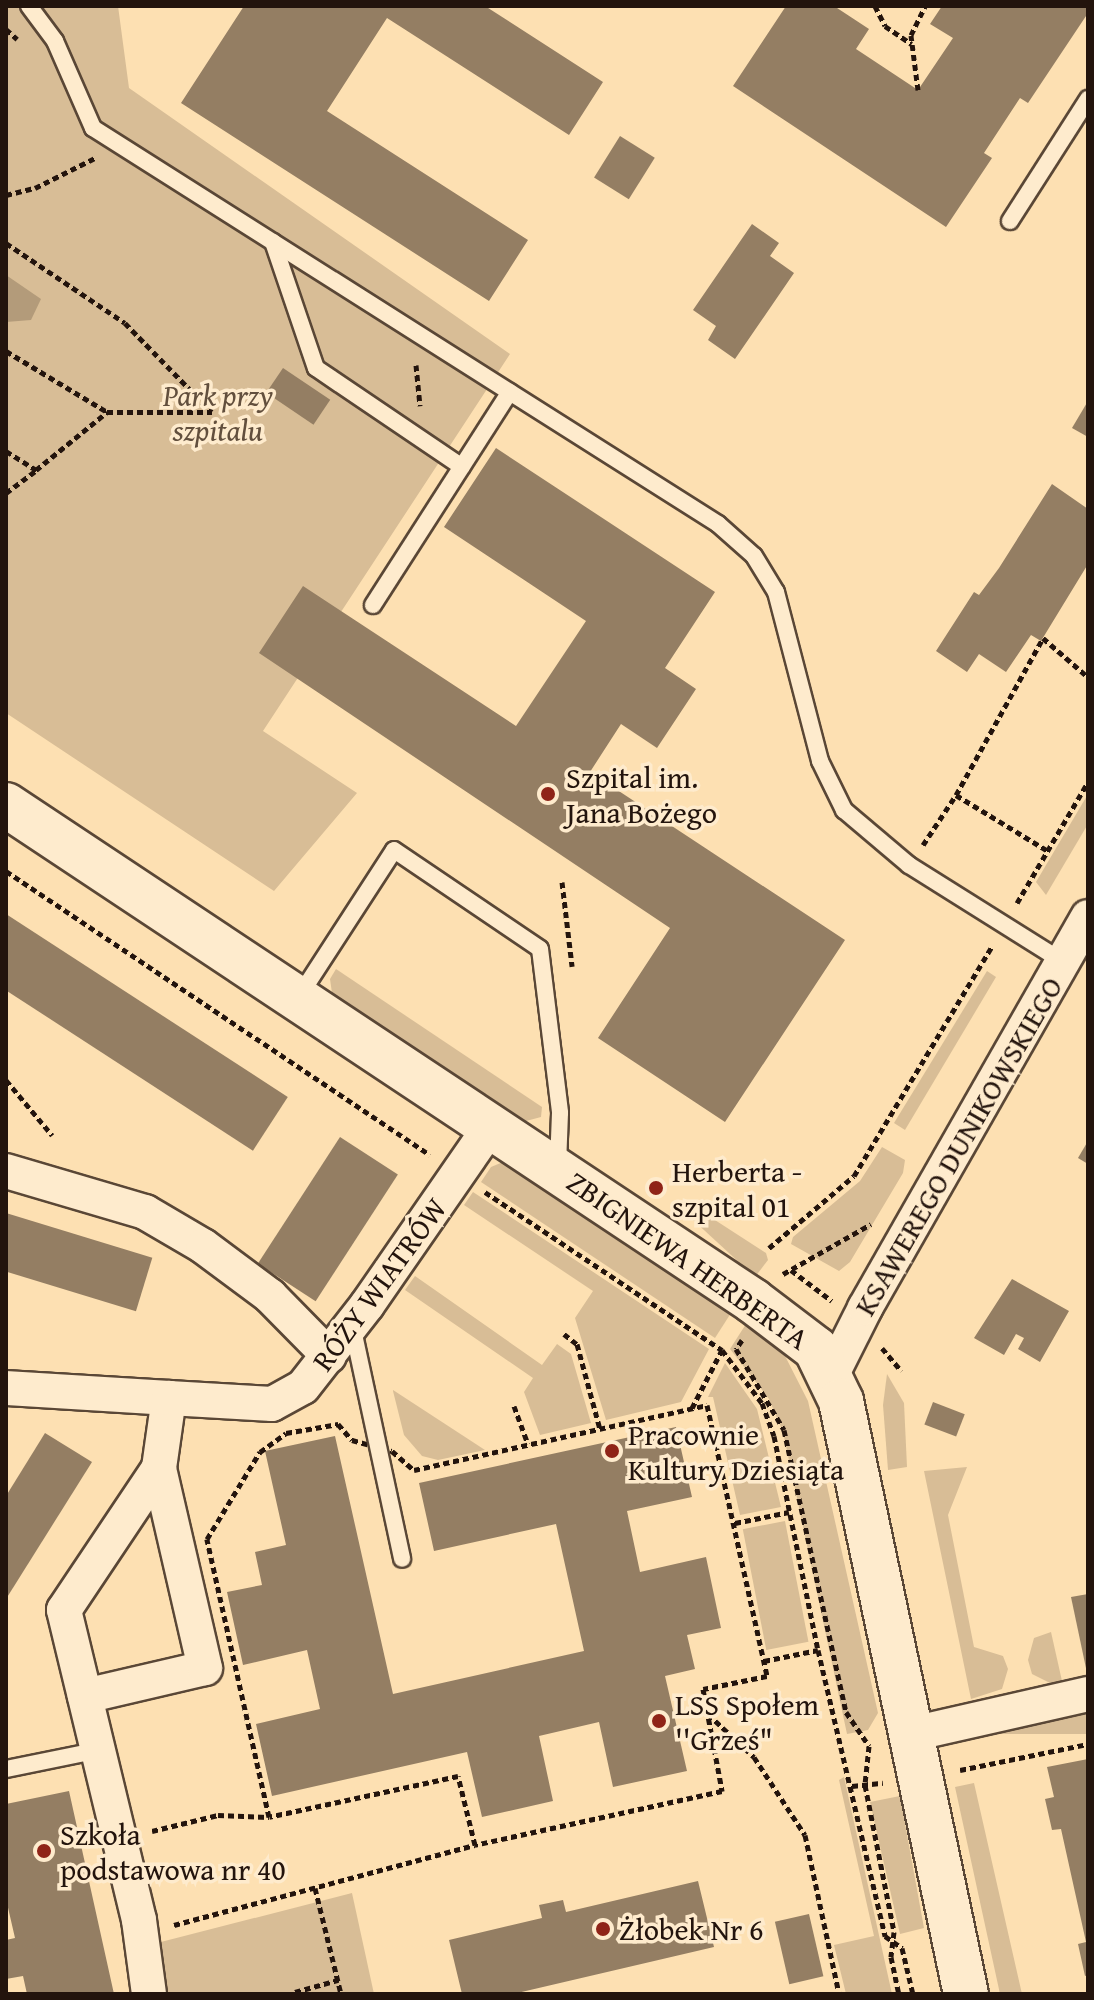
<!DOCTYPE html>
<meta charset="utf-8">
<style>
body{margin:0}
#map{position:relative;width:1094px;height:2000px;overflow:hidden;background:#fde0b2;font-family:"Gentium Book Plus",serif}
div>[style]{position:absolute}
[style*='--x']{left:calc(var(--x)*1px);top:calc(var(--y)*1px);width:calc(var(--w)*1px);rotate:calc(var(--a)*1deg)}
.green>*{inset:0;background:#d8bd96;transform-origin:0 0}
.water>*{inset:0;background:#b39b7a}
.building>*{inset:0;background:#947e63;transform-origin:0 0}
.path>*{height:5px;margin-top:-2.5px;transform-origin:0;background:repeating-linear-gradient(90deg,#23140d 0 6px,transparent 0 10px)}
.roads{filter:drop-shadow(2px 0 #5a4736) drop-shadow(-2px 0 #5a4736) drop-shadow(0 2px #5a4736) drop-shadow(0 -2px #5a4736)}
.lane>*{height:16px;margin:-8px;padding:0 8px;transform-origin:8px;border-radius:8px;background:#feebcd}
.street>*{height:34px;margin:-17px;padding:0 17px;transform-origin:17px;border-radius:17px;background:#feebcd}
.secondary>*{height:44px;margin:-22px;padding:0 22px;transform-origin:22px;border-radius:22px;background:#feebcd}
.dots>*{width:22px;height:22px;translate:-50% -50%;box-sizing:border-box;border:4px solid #feebcd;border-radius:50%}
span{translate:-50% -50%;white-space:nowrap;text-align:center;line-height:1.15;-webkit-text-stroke:7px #feebcd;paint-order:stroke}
.park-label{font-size:30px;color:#624f3d;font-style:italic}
.poi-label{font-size:30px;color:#23140d}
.left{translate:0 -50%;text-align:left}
.street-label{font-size:30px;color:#23140d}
.frame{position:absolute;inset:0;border:8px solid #23140d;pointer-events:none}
</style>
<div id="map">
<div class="green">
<i style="clip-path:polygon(6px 6px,118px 6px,129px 88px,510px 354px,263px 731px,357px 793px,274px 891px,6px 713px)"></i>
<i style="clip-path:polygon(1088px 794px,1088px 824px,1046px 895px,1036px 882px)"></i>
<i style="clip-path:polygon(336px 969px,542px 1107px,541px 1117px,526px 1121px,332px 993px,330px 979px)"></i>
<i style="clip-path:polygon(987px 971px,996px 977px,905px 1130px,894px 1123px)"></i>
<i style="clip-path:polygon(882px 1147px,905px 1160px,903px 1173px,850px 1262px,839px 1271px,791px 1244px,793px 1237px,860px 1181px)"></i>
<i style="clip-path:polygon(503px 1162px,731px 1313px,715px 1338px,481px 1182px,491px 1167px)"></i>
<i style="clip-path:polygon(473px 1192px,709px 1349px,681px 1402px,606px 1420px,575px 1318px,593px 1291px,464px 1205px)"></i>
<i style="clip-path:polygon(701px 1211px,766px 1253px,768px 1260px,755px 1277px,692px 1219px)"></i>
<i style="clip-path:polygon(415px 1276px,542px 1365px,557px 1344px,571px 1354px,591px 1423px,540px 1435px,524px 1392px,533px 1378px,405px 1290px)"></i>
<i style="clip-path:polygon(746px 1324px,784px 1354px,808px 1401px,878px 1713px,868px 1730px,847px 1734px,783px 1432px,769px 1399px,730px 1349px)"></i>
<i style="clip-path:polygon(725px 1363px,757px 1409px,781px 1507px,740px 1515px,713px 1397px,708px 1397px)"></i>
<i style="clip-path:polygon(887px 1374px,904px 1403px,907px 1467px,888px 1470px,883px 1405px)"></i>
<i style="clip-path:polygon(393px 1391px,393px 1390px,485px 1450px,438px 1460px,422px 1456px,404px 1435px)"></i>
<i style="clip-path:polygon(967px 1467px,948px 1515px,974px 1647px,1003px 1656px,1008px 1669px,1002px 1689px,971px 1699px,924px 1471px)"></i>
<i style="left:785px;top:1521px;width:123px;height:43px;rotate:79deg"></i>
<i style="clip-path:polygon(1051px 1632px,1062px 1681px,1050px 1683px,1032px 1674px,1028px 1660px,1034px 1638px)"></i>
<i style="left:1088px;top:1713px;width:21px;height:112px;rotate:90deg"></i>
<i style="clip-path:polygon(844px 1777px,892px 1994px,846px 1994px,834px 1945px,874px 1936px,839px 1780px)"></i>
<i style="clip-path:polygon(974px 1783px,999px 1893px,1022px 1994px,1000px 1994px,955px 1787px)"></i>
<i style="clip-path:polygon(900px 1796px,924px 1928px,900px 1934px,870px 1802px)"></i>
<i style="clip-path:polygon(352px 1893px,374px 1994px,167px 1994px,157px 1943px)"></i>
</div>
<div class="water">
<i style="clip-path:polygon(6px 275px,41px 299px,31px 320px,6px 322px)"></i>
</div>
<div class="building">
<i style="clip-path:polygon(244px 6px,485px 6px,603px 82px,569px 135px,387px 18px,327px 111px,528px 240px,489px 301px,181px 103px)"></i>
<i style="clip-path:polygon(786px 6px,834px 6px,869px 29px,856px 49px,918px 90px,953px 38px,930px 24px,942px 6px,1088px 6px,1088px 13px,1028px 103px,1020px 98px,984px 153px,992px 158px,946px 227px,733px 86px)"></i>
<i style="left:620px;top:136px;width:41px;height:49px;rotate:32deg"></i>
<i style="clip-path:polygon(752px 224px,779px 243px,770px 256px,794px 273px,735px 359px,708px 340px,716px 326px,693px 310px)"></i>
<i style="left:283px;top:368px;width:57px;height:30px;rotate:34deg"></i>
<i style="clip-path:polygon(1088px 401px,1088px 437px,1072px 428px)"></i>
<i style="clip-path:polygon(496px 448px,715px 592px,665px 668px,696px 689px,657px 748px,621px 724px,590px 772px,845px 940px,725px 1122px,598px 1038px,670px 928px,259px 653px,303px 586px,516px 726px,586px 621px,444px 527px)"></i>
<i style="clip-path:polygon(1052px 484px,1088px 509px,1088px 564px,1041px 641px,1031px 635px,1006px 672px,979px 654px,967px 672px,936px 651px,974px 592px,979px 595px,999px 568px)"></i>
<i style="left:6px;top:914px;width:336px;height:64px;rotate:33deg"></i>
<i style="left:340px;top:1137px;width:69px;height:151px;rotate:33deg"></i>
<i style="clip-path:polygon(1088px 1141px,1088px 1164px,1078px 1158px)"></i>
<i style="left:6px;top:1213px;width:153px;height:56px;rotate:17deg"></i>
<i style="clip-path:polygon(1012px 1279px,1069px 1311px,1040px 1362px,1018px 1349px,1024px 1338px,1016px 1334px,1004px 1355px,974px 1338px)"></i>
<i style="left:933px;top:1402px;width:34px;height:24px;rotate:21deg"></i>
<i style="clip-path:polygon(676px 1427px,692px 1497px,627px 1511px,640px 1572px,706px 1557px,721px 1628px,687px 1635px,695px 1669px,665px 1676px,687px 1771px,613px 1787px,599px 1722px,539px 1736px,553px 1801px,482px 1817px,467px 1752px,272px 1796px,256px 1724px,320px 1709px,307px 1650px,243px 1665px,227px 1592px,262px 1585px,255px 1552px,286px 1545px,265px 1451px,335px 1436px,393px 1694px,584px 1651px,556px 1524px,434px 1551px,419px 1483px)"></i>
<i style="clip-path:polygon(45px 1433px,92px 1462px,6px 1599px,6px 1496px)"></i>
<i style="clip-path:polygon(1088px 1594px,1088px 1673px,1087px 1673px,1071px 1597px)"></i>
<i style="clip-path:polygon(1088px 1759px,1088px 1975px,1085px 1976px,1078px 1944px,1086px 1942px,1061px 1829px,1052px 1830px,1045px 1799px,1054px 1797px,1047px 1767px)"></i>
<i style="clip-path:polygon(69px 1791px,114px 1994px,27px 1994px,23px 1976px,6px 1979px,6px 1940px,15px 1938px,6px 1899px,6px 1804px)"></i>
<i style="clip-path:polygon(698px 1881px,714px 1947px,513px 1994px,462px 1994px,449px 1940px,542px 1918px,539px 1905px,563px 1900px,566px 1912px)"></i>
<i style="left:809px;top:1914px;width:64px;height:35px;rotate:77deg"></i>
</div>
<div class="path">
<i style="--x:875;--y:6;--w:22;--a:63"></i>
<i style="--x:885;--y:26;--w:32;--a:34"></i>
<i style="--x:6;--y:29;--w:15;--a:42"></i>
<i style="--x:918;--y:90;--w:55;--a:-97.3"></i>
<i style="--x:911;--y:35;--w:32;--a:-64"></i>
<i style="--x:6;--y:195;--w:30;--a:-14"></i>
<i style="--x:35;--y:188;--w:67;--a:-26.6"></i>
<i style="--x:6;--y:243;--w:143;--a:33.9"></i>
<i style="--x:125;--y:323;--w:124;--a:45.7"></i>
<i style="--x:6;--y:351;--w:118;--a:31.1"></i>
<i style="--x:416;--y:365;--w:41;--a:84.4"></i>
<i style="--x:6;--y:451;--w:36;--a:32"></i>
<i style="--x:36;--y:470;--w:92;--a:-39.2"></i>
<i style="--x:107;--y:412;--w:105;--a:0"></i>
<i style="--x:6;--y:493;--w:38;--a:-37"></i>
<i style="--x:956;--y:795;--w:179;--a:-61"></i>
<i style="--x:1043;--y:638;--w:60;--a:40.9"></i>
<i style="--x:923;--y:845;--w:60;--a:-56.6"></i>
<i style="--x:956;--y:795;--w:108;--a:31.3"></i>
<i style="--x:6;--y:871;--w:510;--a:33.81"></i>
<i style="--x:562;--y:882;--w:85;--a:83.2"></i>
<i style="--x:1017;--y:903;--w:140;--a:-59.6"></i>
<i style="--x:6;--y:1080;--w:72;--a:50.1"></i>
<i style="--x:485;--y:1192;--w:285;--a:33.7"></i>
<i style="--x:722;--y:1350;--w:66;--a:53"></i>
<i style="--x:762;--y:1403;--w:35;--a:70"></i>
<i style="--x:774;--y:1436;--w:218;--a:78.4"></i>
<i style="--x:818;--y:1650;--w:294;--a:76.8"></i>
<i style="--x:885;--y:1936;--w:21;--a:35"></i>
<i style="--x:902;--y:1948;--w:47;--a:76.6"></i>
<i style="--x:769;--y:1248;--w:111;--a:-40.3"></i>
<i style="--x:854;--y:1176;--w:268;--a:-59"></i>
<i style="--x:791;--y:1270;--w:51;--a:37.1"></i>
<i style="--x:783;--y:1274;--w:101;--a:-29.6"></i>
<i style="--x:564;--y:1334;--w:16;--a:38"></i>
<i style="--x:577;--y:1344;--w:88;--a:74.9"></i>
<i style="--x:742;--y:1340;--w:11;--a:124"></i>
<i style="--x:736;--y:1349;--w:94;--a:59.3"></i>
<i style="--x:784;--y:1430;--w:289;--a:77.6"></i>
<i style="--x:846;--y:1712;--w:41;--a:55.9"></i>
<i style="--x:869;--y:1746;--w:39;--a:96"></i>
<i style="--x:865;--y:1785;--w:150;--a:78.8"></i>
<i style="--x:894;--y:1932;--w:25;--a:97"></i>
<i style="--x:891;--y:1957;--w:38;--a:78"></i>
<i style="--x:882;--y:1348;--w:30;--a:50"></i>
<i style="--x:707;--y:1405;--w:278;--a:77.5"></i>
<i style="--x:767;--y:1676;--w:65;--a:168.5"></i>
<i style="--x:703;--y:1689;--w:104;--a:79.4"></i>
<i style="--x:722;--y:1791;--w:253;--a:167.7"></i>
<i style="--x:475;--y:1845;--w:71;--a:-103.8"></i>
<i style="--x:458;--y:1776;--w:193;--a:167.8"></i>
<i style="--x:269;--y:1817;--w:285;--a:-102.6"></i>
<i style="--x:207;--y:1539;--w:102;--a:-58.7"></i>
<i style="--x:260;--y:1452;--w:32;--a:-36"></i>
<i style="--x:286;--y:1433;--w:53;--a:-9.8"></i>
<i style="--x:338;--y:1424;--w:21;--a:49"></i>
<i style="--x:352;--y:1440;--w:41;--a:15.4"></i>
<i style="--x:392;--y:1451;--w:29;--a:41"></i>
<i style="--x:414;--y:1470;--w:300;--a:-12.5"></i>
<i style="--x:514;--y:1406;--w:40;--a:69.8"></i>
<i style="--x:692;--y:1408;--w:65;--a:-62.7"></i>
<i style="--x:735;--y:1523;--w:55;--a:-11.5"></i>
<i style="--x:764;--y:1661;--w:55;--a:-11.5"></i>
<i style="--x:708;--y:1714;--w:63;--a:43.1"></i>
<i style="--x:754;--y:1757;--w:93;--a:56.8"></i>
<i style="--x:805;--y:1835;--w:163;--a:77.9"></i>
<i style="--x:960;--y:1770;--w:131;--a:-11.5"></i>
<i style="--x:852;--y:1786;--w:31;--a:-6"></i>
<i style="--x:152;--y:1831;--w:68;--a:-13.6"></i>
<i style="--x:218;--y:1815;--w:51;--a:2.2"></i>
<i style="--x:315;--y:1888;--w:109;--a:76.2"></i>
<i style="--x:174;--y:1925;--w:311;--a:-14.9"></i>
<i style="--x:295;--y:1992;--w:45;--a:-15.6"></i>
</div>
<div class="roads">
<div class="lane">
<i style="--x:29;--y:6;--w:44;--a:53.4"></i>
<i style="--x:55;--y:41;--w:95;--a:66.4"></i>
<i style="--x:93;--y:128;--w:740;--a:32.36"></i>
<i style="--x:718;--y:524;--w:48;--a:41.6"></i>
<i style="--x:754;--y:556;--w:42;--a:58.6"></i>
<i style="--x:776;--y:592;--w:175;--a:75.4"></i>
<i style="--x:820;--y:761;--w:55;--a:63.9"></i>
<i style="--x:844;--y:810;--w:85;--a:40.2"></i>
<i style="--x:909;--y:865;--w:181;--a:32.1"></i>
<i style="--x:1010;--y:221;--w:145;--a:-57.4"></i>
<i style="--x:273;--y:242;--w:133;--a:71.2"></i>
<i style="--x:316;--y:368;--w:176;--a:34.1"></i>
<i style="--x:373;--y:605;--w:253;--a:-57.3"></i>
<i style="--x:298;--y:998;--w:176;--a:-57"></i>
<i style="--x:394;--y:850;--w:176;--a:34.1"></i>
<i style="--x:540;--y:949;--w:165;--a:83"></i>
<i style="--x:560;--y:1113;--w:51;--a:92.2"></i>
<i style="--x:352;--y:1325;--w:239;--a:77.9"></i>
<i style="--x:6;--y:1769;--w:95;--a:-11.5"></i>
</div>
<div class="street">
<i style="--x:6;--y:1171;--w:145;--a:16.4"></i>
<i style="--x:145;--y:1212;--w:67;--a:30.4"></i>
<i style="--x:203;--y:1246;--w:84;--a:36.7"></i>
<i style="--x:270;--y:1296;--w:84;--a:45.5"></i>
<i style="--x:831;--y:1376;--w:76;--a:-63.4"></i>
<i style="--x:865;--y:1308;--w:450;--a:-60.3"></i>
<i style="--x:6;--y:1388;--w:163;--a:3.5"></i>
<i style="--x:85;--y:1696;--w:123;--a:-13.1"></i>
<i style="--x:205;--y:1668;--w:205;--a:-103"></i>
<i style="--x:912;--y:1734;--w:180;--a:-12.8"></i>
<i style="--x:149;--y:1994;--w:75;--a:-97.7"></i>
<i style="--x:139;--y:1920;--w:319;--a:-103.6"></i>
<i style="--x:64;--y:1610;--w:171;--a:-56.2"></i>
<i style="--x:159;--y:1468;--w:71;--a:-81.9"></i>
<i style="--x:169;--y:1398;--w:103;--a:3.3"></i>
<i style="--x:272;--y:1404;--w:35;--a:-29"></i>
<i style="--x:303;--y:1387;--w:104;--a:-52"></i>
<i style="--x:367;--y:1305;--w:218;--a:-55.3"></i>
</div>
<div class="secondary">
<i style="--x:6;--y:805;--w:897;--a:33.58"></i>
<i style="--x:753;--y:1301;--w:79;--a:37.3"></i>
<i style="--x:816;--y:1349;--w:58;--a:64.3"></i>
<i style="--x:841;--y:1401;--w:606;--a:78.1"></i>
</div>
</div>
<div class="dots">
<i style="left:548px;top:794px;background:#8f2418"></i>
<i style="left:656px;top:1188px;background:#8f2418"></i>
<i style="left:612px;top:1451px;background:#8f2418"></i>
<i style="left:659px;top:1721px;background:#8f2418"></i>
<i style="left:44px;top:1851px;background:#8f2418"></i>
<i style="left:603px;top:1929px;background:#8f2418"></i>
</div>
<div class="park-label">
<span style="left:218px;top:412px">Park przy<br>szpitalu</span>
</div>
<div class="poi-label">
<span class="left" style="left:566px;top:794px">Szpital im.<br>Jana Bożego</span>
<span class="left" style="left:672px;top:1188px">Herberta -<br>szpital 01</span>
<span class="left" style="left:628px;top:1451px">Pracownie<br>Kultury Dziesiąta</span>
<span class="left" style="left:675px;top:1721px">LSS Społem<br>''Grześ"</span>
<span class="left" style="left:60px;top:1851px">Szkoła<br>podstawowa nr 40</span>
<span class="left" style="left:619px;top:1929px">Żłobek Nr 6</span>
</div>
<div class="street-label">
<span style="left:958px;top:1146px;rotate:-60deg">KSAWEREGO DUNIKOWSKIEGO</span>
<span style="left:688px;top:1260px;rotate:35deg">ZBIGNIEWA HERBERTA</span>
<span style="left:379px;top:1284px;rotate:-54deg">RÓŻY WIATRÓW</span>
</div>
<div class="frame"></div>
</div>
